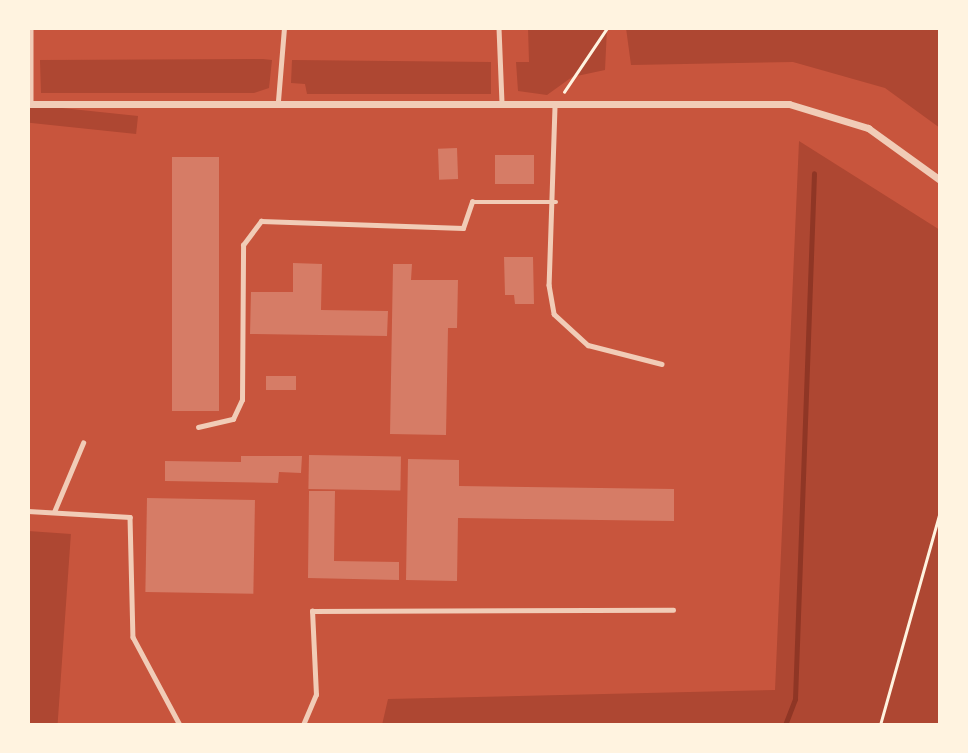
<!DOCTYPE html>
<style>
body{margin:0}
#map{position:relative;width:968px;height:753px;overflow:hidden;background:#c8553d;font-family:"Noto Sans",sans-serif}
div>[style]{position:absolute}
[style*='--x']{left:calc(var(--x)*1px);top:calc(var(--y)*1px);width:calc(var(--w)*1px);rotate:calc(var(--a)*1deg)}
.green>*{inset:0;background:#ae4732;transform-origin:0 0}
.stream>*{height:5px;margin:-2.5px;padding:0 2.5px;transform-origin:2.5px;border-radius:2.5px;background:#8f3625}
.building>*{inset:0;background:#d67c66;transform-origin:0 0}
.path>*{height:2.5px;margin:-1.25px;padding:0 1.25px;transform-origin:1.25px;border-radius:1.25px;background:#fff3e0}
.service>*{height:4.5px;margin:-2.25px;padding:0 2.25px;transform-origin:2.25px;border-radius:2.25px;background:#f1ccb7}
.minor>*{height:7px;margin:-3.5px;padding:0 3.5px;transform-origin:3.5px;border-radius:3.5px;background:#f1ccb7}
span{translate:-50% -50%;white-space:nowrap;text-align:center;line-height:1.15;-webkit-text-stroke:7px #fff3e0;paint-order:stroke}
.frame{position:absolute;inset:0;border:30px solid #fff3e0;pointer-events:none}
</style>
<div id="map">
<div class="green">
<i style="clip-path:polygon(528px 28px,607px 28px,605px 70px,572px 77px,547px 95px,518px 91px,516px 62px,529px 62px)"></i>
<i style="clip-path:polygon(626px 28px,940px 28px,940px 128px,885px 88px,793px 62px,631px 65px)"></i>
<i style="clip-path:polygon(40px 60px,263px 59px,272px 60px,269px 88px,254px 93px,41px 93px)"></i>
<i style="clip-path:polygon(292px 60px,491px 62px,491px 94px,307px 94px,305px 84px,291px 83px)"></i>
<i style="left:138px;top:116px;width:18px;height:110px;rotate:96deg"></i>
<i style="clip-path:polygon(799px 141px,940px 230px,939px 725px,382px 725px,388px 699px,775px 690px)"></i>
<i style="left:28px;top:531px;width:43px;height:194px;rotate:4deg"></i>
</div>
<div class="stream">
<i style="--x:785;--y:725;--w:28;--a:-69"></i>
<i style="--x:795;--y:699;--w:526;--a:-87.93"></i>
</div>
<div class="building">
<i style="left:457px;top:148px;width:31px;height:19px;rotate:88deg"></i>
<i style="left:495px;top:155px;width:39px;height:29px"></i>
<i style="left:172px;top:157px;width:47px;height:254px"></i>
<i style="clip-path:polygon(504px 257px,533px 257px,534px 304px,515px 304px,514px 295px,505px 295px)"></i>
<i style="clip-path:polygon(293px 263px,322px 264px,321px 310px,388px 311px,387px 336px,250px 334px,251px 292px,293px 292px)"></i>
<i style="clip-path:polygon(393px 264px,412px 264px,411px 280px,458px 280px,457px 328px,448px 328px,446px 435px,390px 434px)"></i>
<i style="left:266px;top:376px;width:30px;height:14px"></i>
<i style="left:309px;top:455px;width:92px;height:34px;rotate:1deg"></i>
<i style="clip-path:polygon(241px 456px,302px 456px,301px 473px,279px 472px,278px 483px,165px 481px,165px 461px,241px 462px)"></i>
<i style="clip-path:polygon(408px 459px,459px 460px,459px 486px,674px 489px,674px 521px,458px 518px,457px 581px,406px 580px)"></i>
<i style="clip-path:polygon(309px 491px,335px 491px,334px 561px,399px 562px,399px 580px,308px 578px)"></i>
<i style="left:147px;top:498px;width:108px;height:94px;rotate:1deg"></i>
</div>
<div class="path">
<i style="--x:564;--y:92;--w:77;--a:-56.1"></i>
<i style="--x:880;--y:725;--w:222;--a:-74.3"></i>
</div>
<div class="service">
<i style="--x:31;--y:28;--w:76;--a:90"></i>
<i style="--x:499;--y:28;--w:76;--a:87.7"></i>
<i style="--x:278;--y:101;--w:73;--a:-85.3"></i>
<i style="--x:555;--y:107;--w:178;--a:91.9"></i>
<i style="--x:549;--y:285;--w:29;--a:80"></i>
<i style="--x:554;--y:314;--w:46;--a:42.4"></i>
<i style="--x:588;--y:345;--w:76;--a:14.4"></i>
<i style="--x:198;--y:427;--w:36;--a:-13"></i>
<i style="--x:233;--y:419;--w:21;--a:-65"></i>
<i style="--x:242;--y:400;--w:155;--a:-89.6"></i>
<i style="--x:243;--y:245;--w:30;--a:-53"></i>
<i style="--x:261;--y:221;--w:202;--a:2"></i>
<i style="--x:463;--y:228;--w:28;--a:-71"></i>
<i style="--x:472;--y:202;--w:84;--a:0"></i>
<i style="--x:28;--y:511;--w:102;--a:3.4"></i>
<i style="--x:130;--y:517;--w:120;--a:88.6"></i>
<i style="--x:133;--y:637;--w:100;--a:61.9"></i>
<i style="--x:54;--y:512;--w:75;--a:-67.2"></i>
<i style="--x:303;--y:725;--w:33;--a:-67"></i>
<i style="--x:316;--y:695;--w:84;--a:-92.7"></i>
<i style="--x:312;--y:611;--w:361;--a:-0.2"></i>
</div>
<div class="minor">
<i style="--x:28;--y:104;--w:761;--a:0"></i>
<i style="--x:789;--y:104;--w:83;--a:16.9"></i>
<i style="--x:868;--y:128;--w:89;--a:35.8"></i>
</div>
<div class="frame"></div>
</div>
